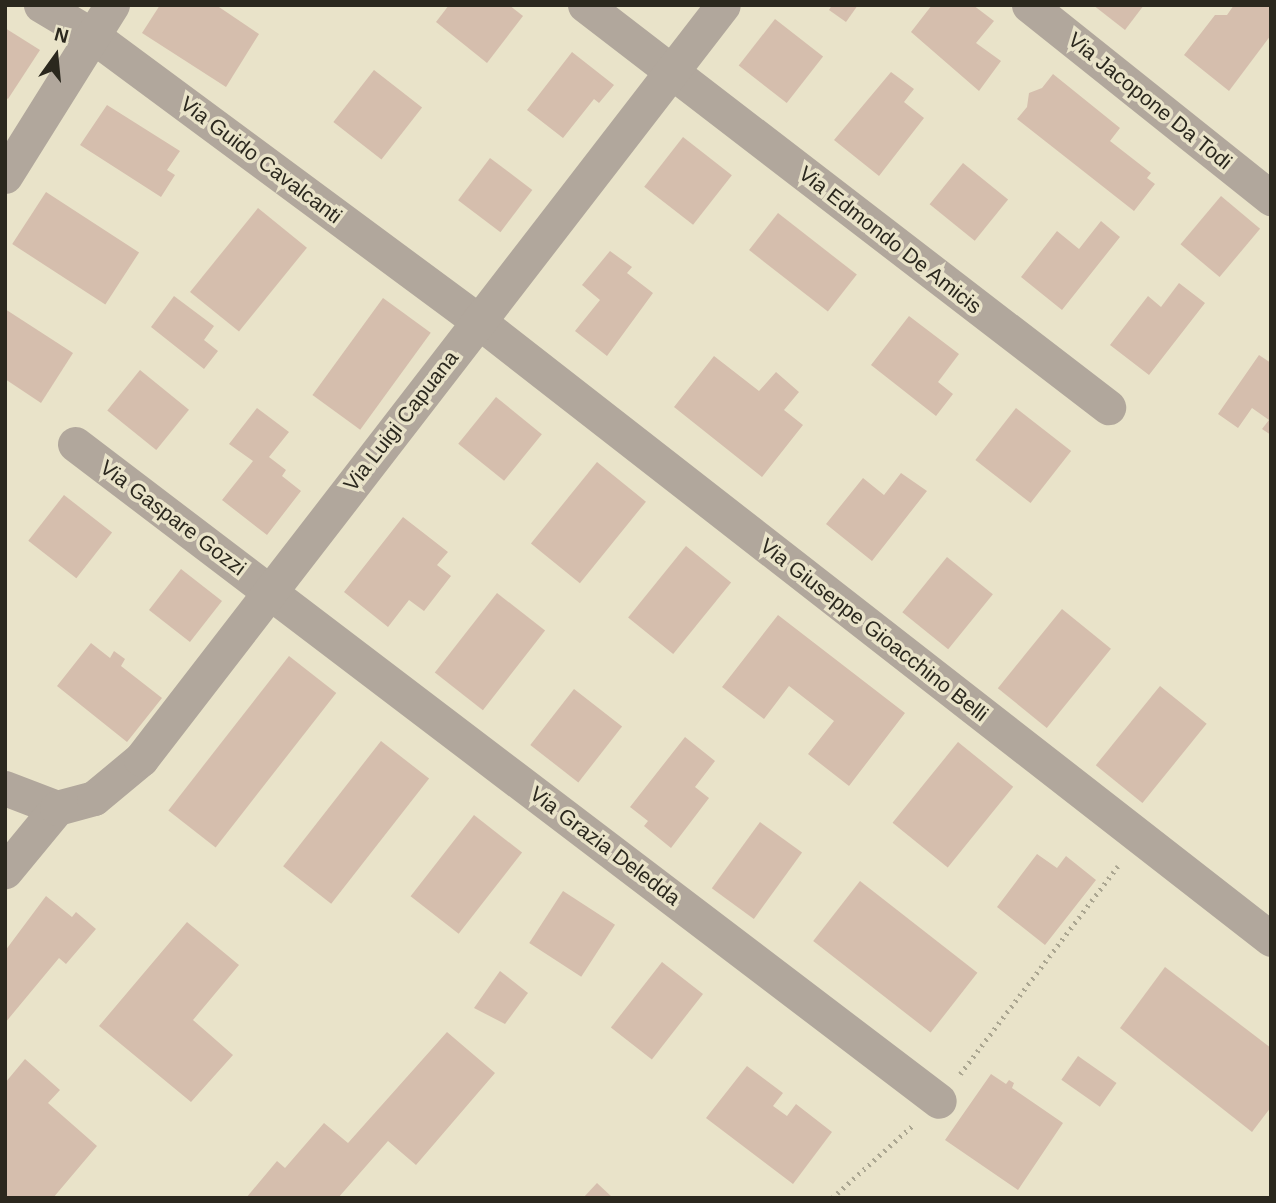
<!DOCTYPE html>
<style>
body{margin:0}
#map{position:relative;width:1276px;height:1203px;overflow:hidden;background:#e9e3c9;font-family:Helvetica,sans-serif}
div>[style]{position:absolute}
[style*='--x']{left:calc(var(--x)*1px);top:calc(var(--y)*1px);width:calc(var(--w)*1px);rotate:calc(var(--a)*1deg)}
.building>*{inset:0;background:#d5bead;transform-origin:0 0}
.path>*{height:4.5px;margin-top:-2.25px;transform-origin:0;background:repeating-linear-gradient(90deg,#aba691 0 2px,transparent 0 7px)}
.minor>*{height:35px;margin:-17.5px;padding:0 17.5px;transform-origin:17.5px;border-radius:17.5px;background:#b1a79c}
span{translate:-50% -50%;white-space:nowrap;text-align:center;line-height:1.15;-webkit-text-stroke:7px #e9e3c9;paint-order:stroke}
.street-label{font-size:21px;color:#2b281e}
.frame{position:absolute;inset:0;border:7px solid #2b281e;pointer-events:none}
.north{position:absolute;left:21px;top:21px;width:70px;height:70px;-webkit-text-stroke:5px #e9e3c9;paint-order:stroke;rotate:15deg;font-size:19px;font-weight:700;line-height:28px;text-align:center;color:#2b281e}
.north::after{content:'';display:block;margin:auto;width:24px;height:32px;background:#2b281e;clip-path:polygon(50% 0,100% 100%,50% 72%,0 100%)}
</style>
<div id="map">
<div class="building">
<i style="clip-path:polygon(160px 5px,216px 5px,259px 34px,226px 87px,142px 33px)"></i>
<i style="clip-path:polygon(449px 5px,509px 5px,523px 16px,487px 63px,436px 22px)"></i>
<i style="clip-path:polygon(832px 5px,858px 5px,846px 22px,829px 10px)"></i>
<i style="clip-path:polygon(932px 5px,973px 5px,994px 21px,976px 43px,1001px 61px,979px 91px,911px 32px)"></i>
<i style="clip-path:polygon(1093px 5px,1144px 5px,1125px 30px)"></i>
<i style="clip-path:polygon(1234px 5px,1271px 5px,1271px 35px,1229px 91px,1184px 55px,1215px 15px,1227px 15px)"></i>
<i style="left:775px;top:19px;width:61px;height:59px;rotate:38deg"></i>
<i style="clip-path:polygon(5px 28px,40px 50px,8px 99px,5px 97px)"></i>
<i style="clip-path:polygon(572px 52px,614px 85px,599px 103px,594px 99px,563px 138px,527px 110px)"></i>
<i style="left:374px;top:70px;width:61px;height:66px;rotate:38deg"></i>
<i style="clip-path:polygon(891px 72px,914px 89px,904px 102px,924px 118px,879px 176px,834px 140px)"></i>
<i style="clip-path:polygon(1053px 74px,1120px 128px,1110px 141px,1151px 173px,1147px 178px,1155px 184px,1134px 211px,1017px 119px,1027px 107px,1029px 93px,1042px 88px)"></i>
<i style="clip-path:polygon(107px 105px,180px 151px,167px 170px,175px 175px,161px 197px,80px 145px)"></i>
<i style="left:683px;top:137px;width:62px;height:63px;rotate:38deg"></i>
<i style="left:490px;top:158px;width:53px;height:53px;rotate:37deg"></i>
<i style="left:963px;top:163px;width:58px;height:53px;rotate:39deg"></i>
<i style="left:46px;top:192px;width:111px;height:62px;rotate:33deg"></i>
<i style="left:1221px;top:196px;width:51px;height:63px;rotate:40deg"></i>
<i style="left:258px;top:208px;width:63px;height:108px;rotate:39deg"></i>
<i style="left:778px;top:213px;width:100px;height:47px;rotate:38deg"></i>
<i style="clip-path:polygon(1101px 221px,1120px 237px,1062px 310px,1021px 277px,1057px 231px,1079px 249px)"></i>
<i style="clip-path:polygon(610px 251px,632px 267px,627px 273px,653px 293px,607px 356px,575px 331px,600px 300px,582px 285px)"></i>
<i style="clip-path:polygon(1179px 283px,1205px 303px,1149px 375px,1110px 345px,1148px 296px,1161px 307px)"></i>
<i style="clip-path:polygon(174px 296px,214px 326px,204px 340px,218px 351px,204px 369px,151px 327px)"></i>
<i style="left:383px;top:298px;width:59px;height:120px;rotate:36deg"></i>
<i style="clip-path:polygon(5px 309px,73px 353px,41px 403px,5px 379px)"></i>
<i style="clip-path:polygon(909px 316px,959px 354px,938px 382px,953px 394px,936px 416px,871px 365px)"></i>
<i style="clip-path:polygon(1259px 355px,1271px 363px,1271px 435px,1262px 429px,1269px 420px,1252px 408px,1238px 428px,1218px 414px)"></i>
<i style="clip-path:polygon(714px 356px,759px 391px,776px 372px,799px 392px,784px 410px,803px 425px,762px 477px,674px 407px)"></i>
<i style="left:140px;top:370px;width:63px;height:52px;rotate:39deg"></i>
<i style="left:496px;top:397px;width:59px;height:60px;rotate:39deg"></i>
<i style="clip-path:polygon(257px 408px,289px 432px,269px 457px,286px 470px,282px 476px,301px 491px,267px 535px,222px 500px,253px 461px,229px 444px)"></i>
<i style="left:1016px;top:408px;width:70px;height:66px;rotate:38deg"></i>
<i style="left:597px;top:462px;width:63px;height:105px;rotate:39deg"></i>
<i style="clip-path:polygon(901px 473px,927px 491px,872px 561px,826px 524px,863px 478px,884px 495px)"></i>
<i style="left:64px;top:495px;width:61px;height:58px;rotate:38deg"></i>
<i style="clip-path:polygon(403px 517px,448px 552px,437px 565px,451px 576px,424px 611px,409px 600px,388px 627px,344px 592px)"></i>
<i style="left:686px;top:546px;width:58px;height:92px;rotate:39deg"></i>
<i style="left:947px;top:557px;width:59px;height:71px;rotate:39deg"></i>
<i style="left:181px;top:569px;width:52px;height:52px;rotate:38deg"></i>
<i style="left:497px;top:593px;width:61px;height:101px;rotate:38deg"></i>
<i style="left:1062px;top:609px;width:63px;height:102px;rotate:39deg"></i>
<i style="clip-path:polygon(778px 615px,905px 713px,849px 786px,808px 754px,834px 721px,789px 686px,764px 719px,722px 687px)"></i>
<i style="clip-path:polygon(91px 643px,110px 658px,114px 651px,125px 659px,121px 666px,162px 698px,127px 742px,57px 686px)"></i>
<i style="left:289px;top:656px;width:60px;height:196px;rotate:38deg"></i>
<i style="left:1160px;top:686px;width:60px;height:102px;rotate:39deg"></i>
<i style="left:574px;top:689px;width:61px;height:71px;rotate:38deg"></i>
<i style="clip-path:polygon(685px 737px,715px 761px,695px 787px,709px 798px,671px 848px,644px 826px,648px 821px,630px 807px)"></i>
<i style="left:381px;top:741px;width:61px;height:159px;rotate:38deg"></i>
<i style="left:958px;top:742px;width:71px;height:104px;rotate:39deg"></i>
<i style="left:474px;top:815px;width:61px;height:103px;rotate:38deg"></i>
<i style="left:760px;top:822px;width:52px;height:82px;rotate:36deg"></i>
<i style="clip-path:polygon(1037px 854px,1057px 868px,1066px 856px,1096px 880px,1045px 945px,997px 907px)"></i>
<i style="left:860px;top:881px;width:149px;height:76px;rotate:38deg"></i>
<i style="left:563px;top:891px;width:62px;height:62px;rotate:33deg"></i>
<i style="clip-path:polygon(46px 896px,72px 917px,76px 912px,96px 929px,66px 964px,59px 958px,5px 1023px,5px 951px)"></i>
<i style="clip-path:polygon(187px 922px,239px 965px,193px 1020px,233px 1055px,191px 1102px,99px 1026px)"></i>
<i style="left:662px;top:962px;width:52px;height:83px;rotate:38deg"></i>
<i style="clip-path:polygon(1165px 967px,1271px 1048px,1271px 1107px,1252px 1132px,1120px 1028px)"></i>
<i style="clip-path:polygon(500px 971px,528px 993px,505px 1024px,474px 1008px)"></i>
<i style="clip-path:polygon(447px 1032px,495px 1073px,416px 1165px,388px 1141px,338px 1198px,246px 1198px,277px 1161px,285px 1168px,324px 1123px,348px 1143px)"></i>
<i style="left:1078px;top:1056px;width:47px;height:29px;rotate:35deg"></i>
<i style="clip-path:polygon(25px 1059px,60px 1090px,48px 1103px,97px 1146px,53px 1198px,5px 1198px,5px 1083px)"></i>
<i style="clip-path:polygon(747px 1066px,783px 1093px,773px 1106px,787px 1116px,796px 1104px,832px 1132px,793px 1184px,706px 1118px)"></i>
<i style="clip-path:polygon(991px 1074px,1006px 1084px,1009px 1080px,1014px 1083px,1012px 1088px,1063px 1123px,1018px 1190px,945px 1140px)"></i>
<i style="clip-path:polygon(597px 1183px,613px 1198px,583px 1198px)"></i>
</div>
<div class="path">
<i style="--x:960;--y:1074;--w:261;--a:-52.8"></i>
<i style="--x:832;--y:1198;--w:108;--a:-42"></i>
</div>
<div class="minor">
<i style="--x:41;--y:5;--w:61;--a:30.8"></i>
<i style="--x:93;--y:36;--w:479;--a:36.5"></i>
<i style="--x:478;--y:321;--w:1005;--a:37.93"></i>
<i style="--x:585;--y:5;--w:660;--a:37.55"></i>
<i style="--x:1029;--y:5;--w:310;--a:38.6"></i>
<i style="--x:5;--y:176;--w:202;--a:-58"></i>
<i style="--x:75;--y:444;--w:1085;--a:37.25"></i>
<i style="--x:5;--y:788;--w:56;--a:21"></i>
<i style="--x:57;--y:808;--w:82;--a:129.5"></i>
<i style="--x:57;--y:808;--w:38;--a:-15"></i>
<i style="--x:94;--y:798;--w:61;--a:-39.7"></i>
<i style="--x:141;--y:759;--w:952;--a:-52.34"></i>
</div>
<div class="street-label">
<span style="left:1150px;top:101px;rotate:39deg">Via Jacopone Da Todi</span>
<span style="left:261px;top:160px;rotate:37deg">Via Guido Cavalcanti</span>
<span style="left:890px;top:240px;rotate:38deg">Via Edmondo De Amicis</span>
<span style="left:401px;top:421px;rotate:-52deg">Via Luigi Capuana</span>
<span style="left:173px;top:518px;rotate:37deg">Via Gaspare Gozzi</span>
<span style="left:874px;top:630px;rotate:38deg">Via Giuseppe Gioacchino Belli</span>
<span style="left:605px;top:846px;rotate:37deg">Via Grazia Deledda</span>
</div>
<div class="frame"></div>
<div class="north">N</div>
</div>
